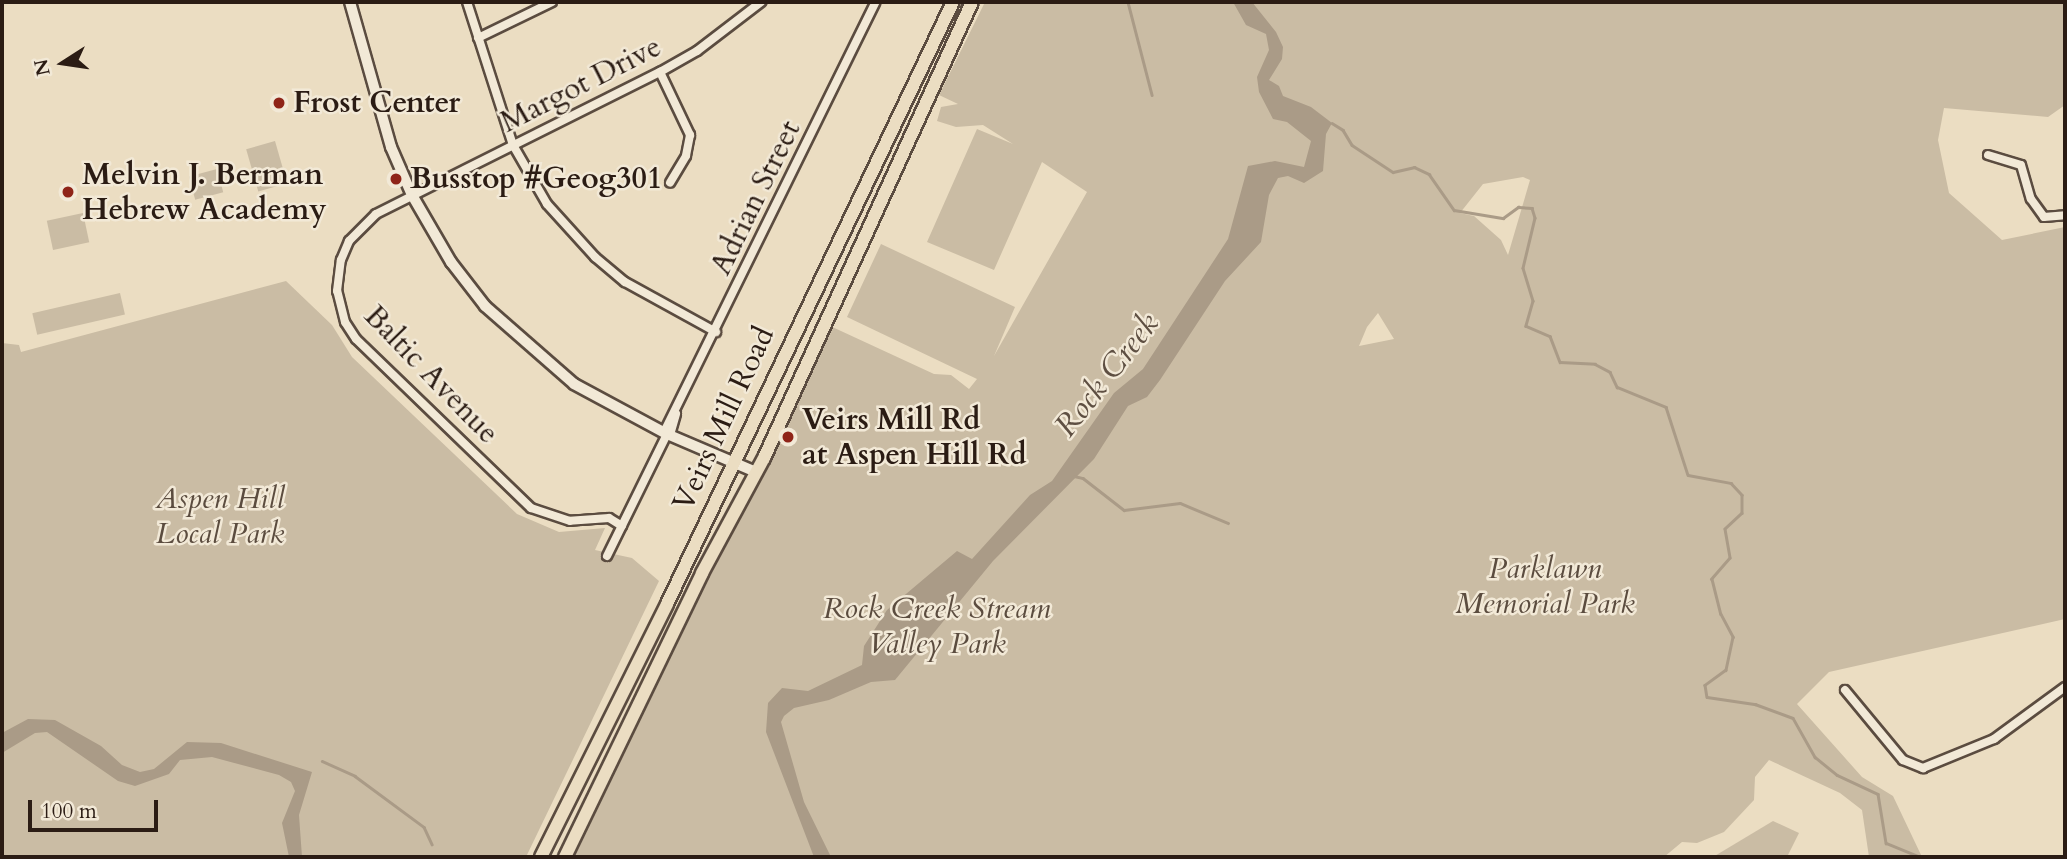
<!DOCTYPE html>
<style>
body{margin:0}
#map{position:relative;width:2067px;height:859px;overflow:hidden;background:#ebddc2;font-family:Cardo,serif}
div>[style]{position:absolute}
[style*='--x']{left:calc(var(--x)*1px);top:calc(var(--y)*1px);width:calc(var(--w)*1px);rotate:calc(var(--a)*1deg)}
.green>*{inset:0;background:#cabca4;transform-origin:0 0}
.water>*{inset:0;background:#aa9b87}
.stream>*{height:2.5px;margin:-1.25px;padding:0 1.25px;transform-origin:1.25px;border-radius:1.25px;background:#aa9b87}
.roads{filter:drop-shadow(2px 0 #5b4c40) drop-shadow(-2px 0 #5b4c40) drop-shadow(0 2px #5b4c40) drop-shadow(0 -2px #5b4c40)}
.street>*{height:8px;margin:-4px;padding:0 4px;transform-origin:4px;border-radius:4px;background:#f2e9d7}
.secondary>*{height:10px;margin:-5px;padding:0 5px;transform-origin:5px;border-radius:5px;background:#f2e9d7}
.primary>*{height:12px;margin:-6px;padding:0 6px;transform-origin:6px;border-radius:6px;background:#ebddc2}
.dots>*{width:19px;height:19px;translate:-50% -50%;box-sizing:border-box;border:4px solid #f2e9d7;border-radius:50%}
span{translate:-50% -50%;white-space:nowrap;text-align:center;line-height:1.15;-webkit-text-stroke:5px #f2e9d7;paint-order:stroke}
.street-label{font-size:30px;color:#2b1c14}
.poi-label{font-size:30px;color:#2b1c14;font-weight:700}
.left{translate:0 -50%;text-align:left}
.park-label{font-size:30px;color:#5b4c3f;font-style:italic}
.water-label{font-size:32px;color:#5e4f42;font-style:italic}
.frame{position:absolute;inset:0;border:4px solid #2b1c14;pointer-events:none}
.north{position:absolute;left:28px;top:28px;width:70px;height:70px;-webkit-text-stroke:5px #f2e9d7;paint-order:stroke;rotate:258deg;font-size:19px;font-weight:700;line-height:28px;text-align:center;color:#2b1c14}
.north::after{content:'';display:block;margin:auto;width:24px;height:32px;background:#2b1c14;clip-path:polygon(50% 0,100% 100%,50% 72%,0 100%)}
.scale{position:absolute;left:28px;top:800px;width:130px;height:32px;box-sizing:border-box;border:4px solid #2b1c14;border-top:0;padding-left:9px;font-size:21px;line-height:24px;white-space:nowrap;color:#2b1c14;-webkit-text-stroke:5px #f2e9d7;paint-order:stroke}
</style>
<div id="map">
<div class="green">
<i style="clip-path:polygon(evenodd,985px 2px,2065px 2px,2065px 105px,2048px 117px,1944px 108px,1938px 140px,1949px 193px,2002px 240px,2065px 227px,2065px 619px,1829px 672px,1797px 704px,1862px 777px,1893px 796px,1922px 857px,1869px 857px,1862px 810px,1840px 793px,1769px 760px,1755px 777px,1754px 800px,1724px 832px,1697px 843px,1682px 842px,1664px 857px,570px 857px,828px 325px,934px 374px,951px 375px,969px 389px,977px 379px,847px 317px,881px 244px,1015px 307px,994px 356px,1087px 192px,1042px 162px,994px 270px,927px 242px,977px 129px,1013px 144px,983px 125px,956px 127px,937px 121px,941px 107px,958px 104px,939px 95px,985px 2px,1523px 177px,1530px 180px,1508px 255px,1501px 240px,1474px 216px,1460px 213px,1483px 184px,1523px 177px,985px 2px,1378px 313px,1394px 339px,1359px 346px,1367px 327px,1378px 313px)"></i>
<i style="left:275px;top:141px;width:44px;height:30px;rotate:74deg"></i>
<i style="left:217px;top:169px;width:24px;height:29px;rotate:75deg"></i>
<i style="left:83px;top:213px;width:30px;height:37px;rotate:78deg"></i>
<i style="clip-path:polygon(286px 281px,332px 325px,352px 357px,517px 514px,559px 532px,605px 528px,595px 550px,632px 558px,659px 581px,526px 857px,2px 857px,2px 343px,19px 345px,21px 352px)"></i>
<i style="left:120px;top:293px;width:22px;height:90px;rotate:77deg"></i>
<i style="clip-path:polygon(1773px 821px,1799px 833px,1787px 857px,1713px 857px)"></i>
</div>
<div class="water">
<i style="clip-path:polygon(1233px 2px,1252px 2px,1276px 32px,1283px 47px,1282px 59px,1269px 80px,1279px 86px,1283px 96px,1311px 107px,1332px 123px,1326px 134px,1323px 171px,1304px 183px,1288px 176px,1278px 178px,1269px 195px,1261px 242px,1225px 281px,1160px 380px,1147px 397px,1128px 406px,1094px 459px,993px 561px,895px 680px,871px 682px,829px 700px,794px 708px,784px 716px,781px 722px,804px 802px,831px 857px,814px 857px,766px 732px,768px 703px,782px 688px,808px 691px,862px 665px,864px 646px,887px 610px,957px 551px,972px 559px,1030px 495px,1052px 481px,1114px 393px,1143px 369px,1228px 239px,1248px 166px,1275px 161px,1304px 167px,1311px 141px,1287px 122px,1273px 119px,1259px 92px,1257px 77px,1269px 50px,1266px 34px,1246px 25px)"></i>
<i style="clip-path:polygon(28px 719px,55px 720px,101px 746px,122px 765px,140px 772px,154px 769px,187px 742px,221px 743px,312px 772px,299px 815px,302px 857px,289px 857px,282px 823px,295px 791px,291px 782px,279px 775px,212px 757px,180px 760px,169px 774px,135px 786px,118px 781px,47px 732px,35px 733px,2px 753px,2px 733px)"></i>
</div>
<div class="stream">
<i style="--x:1128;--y:2;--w:96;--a:75.5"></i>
<i style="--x:1332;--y:123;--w:13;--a:32"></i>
<i style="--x:1343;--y:130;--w:17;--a:59"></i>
<i style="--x:1352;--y:145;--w:49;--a:33.4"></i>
<i style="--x:1393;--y:172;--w:22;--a:-13"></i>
<i style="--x:1414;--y:167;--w:17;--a:25"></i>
<i style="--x:1429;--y:174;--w:44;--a:55.2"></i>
<i style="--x:1454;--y:210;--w:50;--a:9.3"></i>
<i style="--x:1503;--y:218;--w:19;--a:-36"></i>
<i style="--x:1518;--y:207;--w:14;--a:4"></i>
<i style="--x:1532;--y:208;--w:10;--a:73"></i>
<i style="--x:1535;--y:218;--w:51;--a:103.5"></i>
<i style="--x:1523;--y:268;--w:34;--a:73"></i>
<i style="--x:1533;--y:301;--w:26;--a:106"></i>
<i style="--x:1526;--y:326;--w:26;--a:23"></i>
<i style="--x:1550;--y:336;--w:28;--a:69"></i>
<i style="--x:1560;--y:362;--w:35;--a:3"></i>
<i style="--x:1595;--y:364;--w:17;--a:28"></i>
<i style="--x:1610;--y:372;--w:17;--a:65"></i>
<i style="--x:1617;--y:387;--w:53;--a:22.2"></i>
<i style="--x:1666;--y:407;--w:71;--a:72.1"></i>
<i style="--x:1688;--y:475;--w:44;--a:10.5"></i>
<i style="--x:1731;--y:483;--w:16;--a:47"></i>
<i style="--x:1742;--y:495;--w:18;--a:90"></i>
<i style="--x:1742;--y:513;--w:23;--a:137"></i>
<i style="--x:1725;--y:529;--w:29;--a:80"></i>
<i style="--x:1730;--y:558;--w:28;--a:131"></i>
<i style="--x:1712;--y:579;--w:36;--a:76"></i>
<i style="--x:1721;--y:614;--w:26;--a:62"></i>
<i style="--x:1733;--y:637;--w:34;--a:102"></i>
<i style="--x:1726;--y:670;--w:26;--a:144"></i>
<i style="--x:1705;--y:685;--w:12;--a:81"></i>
<i style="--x:1707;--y:697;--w:49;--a:8.3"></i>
<i style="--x:1755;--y:704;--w:40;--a:20.2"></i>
<i style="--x:1793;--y:718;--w:45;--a:60.6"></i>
<i style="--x:1815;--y:757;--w:28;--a:39"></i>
<i style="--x:1837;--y:775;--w:45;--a:24.9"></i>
<i style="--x:1878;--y:794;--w:50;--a:80.7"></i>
<i style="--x:1886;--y:843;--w:37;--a:22"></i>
<i style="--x:1074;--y:476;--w:9;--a:13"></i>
<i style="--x:1083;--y:478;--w:52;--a:38"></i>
<i style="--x:1124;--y:510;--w:56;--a:-7.1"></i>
<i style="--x:1180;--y:503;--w:52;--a:22.6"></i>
<i style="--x:322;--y:761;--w:36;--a:24"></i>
<i style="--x:355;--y:776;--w:86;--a:36.5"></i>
<i style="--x:424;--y:827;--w:19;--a:65"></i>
</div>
<div class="roads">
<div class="street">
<i style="--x:467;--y:2;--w:150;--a:72.2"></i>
<i style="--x:513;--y:145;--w:68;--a:60"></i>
<i style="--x:547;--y:204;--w:72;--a:47.8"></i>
<i style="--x:595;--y:257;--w:39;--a:40"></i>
<i style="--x:625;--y:282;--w:104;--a:28.8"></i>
<i style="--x:478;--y:38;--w:82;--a:-25.9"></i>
<i style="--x:660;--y:72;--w:70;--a:64.5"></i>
<i style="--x:690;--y:135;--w:21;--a:101"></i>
<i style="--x:686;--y:156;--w:31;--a:121"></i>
<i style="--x:1988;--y:155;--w:34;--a:17"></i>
<i style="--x:2021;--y:165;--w:35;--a:74"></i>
<i style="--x:2031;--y:199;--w:22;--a:54"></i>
<i style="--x:2044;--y:217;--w:21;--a:-5"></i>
<i style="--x:664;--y:432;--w:479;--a:-63.8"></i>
<i style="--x:670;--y:435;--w:22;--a:-74"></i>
<i style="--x:622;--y:526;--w:15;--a:-148"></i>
<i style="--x:609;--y:518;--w:39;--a:176"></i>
<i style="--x:570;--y:521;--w:41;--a:-161.6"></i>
<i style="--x:531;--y:508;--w:243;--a:-136"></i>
<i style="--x:356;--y:339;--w:20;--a:-123"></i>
<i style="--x:345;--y:322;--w:32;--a:-104"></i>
<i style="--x:337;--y:291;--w:31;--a:-83"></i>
<i style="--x:341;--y:260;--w:21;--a:-67"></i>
<i style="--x:349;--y:241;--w:38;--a:-45"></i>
<i style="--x:376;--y:214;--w:318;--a:-26.6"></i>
<i style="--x:660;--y:72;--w:43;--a:-29.6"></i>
<i style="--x:697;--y:51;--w:81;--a:-37.4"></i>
<i style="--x:607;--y:556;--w:136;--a:-63.8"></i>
<i style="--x:1845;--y:690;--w:91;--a:50.4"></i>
<i style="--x:1903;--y:760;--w:22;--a:22"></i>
<i style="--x:1923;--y:768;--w:77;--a:-22.2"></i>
<i style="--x:1994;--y:739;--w:88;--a:-36.2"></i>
</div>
<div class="secondary">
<i style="--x:350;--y:2;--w:151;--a:74.2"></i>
<i style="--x:391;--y:147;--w:52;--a:66.4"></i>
<i style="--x:412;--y:195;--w:78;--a:59.8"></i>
<i style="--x:451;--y:262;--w:56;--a:52.3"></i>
<i style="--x:485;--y:306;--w:118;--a:41.2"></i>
<i style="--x:574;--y:384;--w:106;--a:28.3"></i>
<i style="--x:667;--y:434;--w:97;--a:23.1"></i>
</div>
<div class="primary">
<i style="--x:541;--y:857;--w:283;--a:-63.5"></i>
<i style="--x:667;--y:604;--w:666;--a:-64.59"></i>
<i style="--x:565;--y:857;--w:315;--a:-64.2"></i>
<i style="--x:702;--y:573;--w:131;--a:-61.7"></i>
<i style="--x:764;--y:458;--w:501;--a:-65.48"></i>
</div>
</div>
<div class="dots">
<i style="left:279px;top:103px;background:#8f2418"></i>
<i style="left:396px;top:179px;background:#8f2418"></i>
<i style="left:68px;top:192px;background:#8f2418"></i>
<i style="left:788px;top:437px;background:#8f2418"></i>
</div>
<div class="street-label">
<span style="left:581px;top:85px;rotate:-27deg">Margot Drive</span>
<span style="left:756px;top:198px;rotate:-64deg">Adrian Street</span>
<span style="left:431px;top:375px;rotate:46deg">Baltic Avenue</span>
<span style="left:724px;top:419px;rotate:-65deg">Veirs Mill Road</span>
</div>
<div class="poi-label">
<span class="left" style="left:293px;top:103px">Frost Center</span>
<span class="left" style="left:82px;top:192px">Melvin J. Berman<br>Hebrew Academy</span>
<span class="left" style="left:410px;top:179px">Busstop #Geog301</span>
<span class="left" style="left:802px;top:437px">Veirs Mill Rd<br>at Aspen Hill Rd</span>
</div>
<div class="park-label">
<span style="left:220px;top:516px">Aspen Hill<br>Local Park</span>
<span style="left:1545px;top:586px">Parklawn<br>Memorial Park</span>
<span style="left:937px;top:626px">Rock Creek Stream<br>Valley Park</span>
</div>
<div class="water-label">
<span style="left:1107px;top:375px;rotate:-52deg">Rock Creek</span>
</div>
<div class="frame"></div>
<div class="north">N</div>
<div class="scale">100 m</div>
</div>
